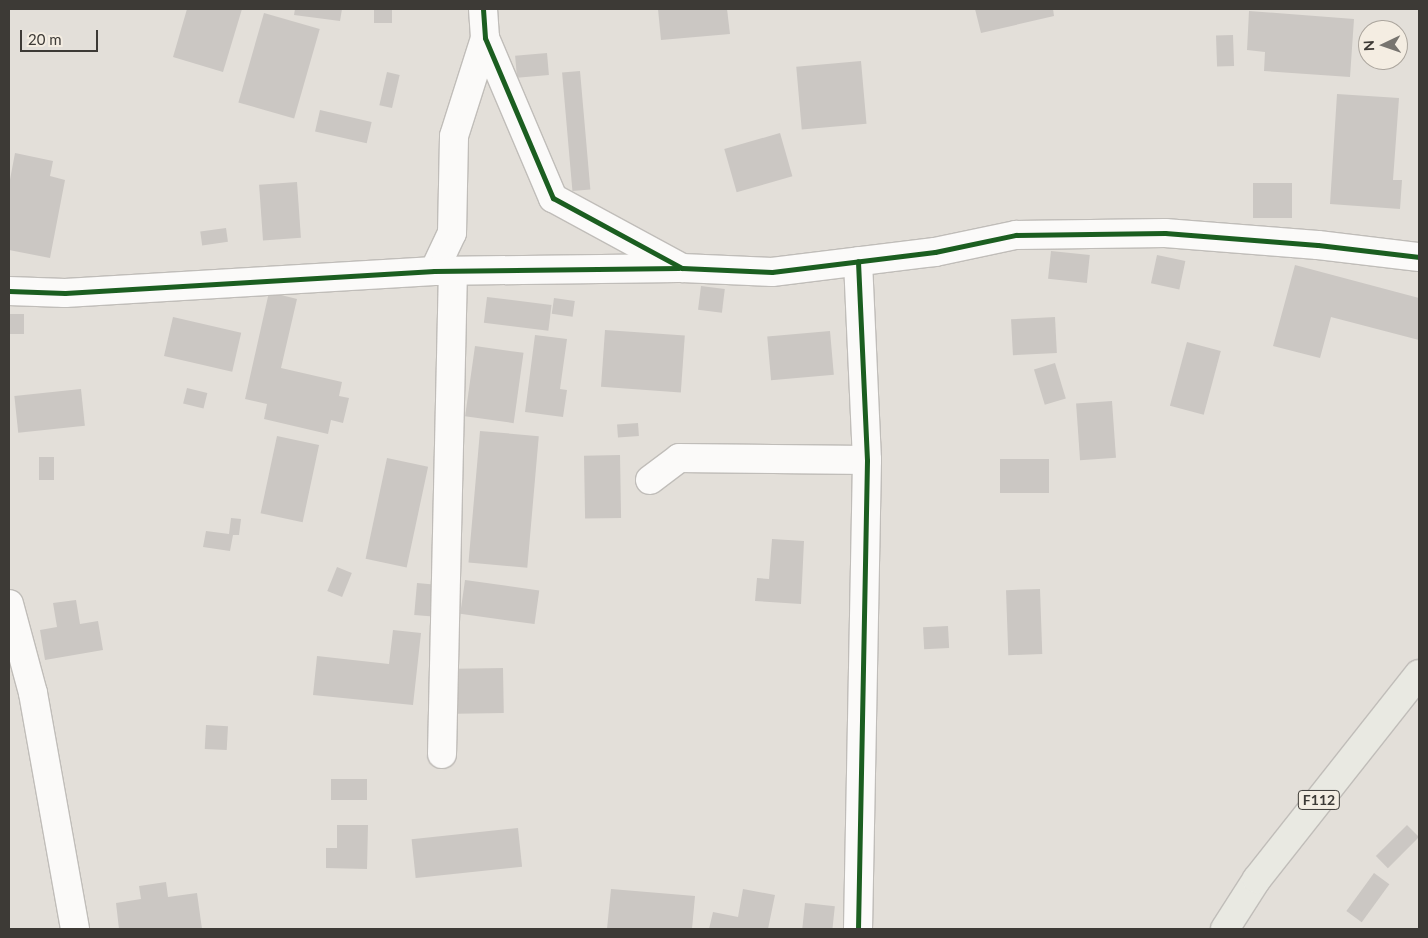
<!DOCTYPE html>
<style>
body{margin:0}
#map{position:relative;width:1428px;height:938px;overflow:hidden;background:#e3dfd9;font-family:Lato,sans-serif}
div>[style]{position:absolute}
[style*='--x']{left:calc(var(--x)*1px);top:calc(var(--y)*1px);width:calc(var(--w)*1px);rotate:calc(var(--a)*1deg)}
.building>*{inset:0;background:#cbc7c3;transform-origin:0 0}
.roads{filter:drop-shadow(1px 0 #c0bdb9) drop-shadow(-1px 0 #c0bdb9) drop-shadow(0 1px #c0bdb9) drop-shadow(0 -1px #c0bdb9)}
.minor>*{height:28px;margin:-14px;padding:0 14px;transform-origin:14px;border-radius:14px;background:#fbfaf9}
.major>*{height:28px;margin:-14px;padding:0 14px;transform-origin:14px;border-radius:14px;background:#e9e9e2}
.cycleway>*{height:5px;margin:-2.5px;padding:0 2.5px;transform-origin:2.5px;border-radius:2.5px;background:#1b5e20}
span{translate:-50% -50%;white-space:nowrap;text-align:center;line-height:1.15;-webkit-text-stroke:4px #f4ede2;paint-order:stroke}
.shield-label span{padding:1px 4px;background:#f4ede2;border:1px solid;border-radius:4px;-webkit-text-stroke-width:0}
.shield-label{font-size:14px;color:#3d3a36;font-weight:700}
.frame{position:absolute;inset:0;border:10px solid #3d3a36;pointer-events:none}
.north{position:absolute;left:1358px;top:20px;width:50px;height:50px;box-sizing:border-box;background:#f4ede2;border:1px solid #aba59d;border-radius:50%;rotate:267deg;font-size:14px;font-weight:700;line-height:20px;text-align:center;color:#3d3a36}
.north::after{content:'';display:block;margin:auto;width:18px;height:22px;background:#77746f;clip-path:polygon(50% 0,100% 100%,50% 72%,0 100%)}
.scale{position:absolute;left:20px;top:30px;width:78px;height:22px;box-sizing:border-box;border:2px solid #3d3a36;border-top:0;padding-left:6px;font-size:15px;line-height:18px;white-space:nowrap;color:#3d3a36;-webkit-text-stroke:4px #f4ede2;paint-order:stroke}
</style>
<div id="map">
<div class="building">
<i style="clip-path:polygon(187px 9px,242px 9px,223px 72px,173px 57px)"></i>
<i style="clip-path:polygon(295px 9px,342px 9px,340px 21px,294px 15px)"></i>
<i style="left:374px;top:9px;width:18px;height:14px"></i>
<i style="clip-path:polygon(658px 9px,727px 9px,730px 34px,661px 40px)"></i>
<i style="clip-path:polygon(975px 9px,1053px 9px,1054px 16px,981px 33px)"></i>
<i style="clip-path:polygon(1249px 11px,1354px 19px,1350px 77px,1264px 71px,1265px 52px,1247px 50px)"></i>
<i style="left:264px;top:13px;width:58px;height:93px;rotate:16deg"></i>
<i style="left:1233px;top:35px;width:31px;height:17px;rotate:88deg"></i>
<i style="left:547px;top:53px;width:22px;height:32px;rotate:85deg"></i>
<i style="left:861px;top:61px;width:63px;height:65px;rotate:85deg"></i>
<i style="left:580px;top:71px;width:119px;height:18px;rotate:85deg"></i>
<i style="left:387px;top:72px;width:13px;height:34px;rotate:13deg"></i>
<i style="clip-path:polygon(1337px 94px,1399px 98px,1393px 180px,1402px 180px,1400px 209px,1330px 204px)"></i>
<i style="left:320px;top:110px;width:53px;height:22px;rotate:13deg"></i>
<i style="left:780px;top:133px;width:45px;height:58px;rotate:74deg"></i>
<i style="clip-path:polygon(15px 153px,53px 161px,50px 176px,65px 180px,50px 258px,9px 250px,9px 185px)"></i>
<i style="left:297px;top:182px;width:56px;height:38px;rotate:86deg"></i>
<i style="left:1253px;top:183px;width:39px;height:35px"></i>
<i style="left:226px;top:228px;width:14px;height:26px;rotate:82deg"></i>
<i style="left:1051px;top:251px;width:39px;height:28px;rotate:6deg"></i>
<i style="left:1157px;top:255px;width:29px;height:29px;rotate:12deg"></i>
<i style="clip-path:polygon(1295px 265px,1419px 298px,1419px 340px,1331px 317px,1320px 358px,1273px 346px)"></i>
<i style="left:701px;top:286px;width:24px;height:24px;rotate:7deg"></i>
<i style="clip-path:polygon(269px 292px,297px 299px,281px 368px,342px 382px,339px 396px,349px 398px,343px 423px,331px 420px,328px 434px,264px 419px,267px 404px,245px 399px)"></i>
<i style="left:487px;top:297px;width:65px;height:26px;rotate:7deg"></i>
<i style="left:554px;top:298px;width:21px;height:16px;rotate:8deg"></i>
<i style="left:9px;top:314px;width:15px;height:20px"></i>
<i style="left:173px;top:317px;width:70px;height:40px;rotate:13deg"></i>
<i style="left:1055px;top:317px;width:36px;height:44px;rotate:87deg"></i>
<i style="left:605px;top:330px;width:80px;height:57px;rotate:4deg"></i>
<i style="left:830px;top:331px;width:44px;height:63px;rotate:85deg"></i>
<i style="clip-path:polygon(535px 335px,567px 339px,560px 389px,567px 390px,563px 417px,525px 412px)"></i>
<i style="left:1187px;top:342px;width:35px;height:66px;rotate:15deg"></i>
<i style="left:475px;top:346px;width:49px;height:71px;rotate:8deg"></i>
<i style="left:1055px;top:363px;width:37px;height:22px;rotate:73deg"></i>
<i style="left:187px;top:388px;width:21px;height:16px;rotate:14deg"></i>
<i style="left:81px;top:389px;width:37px;height:67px;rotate:84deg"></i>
<i style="left:1112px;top:401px;width:57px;height:36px;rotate:86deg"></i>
<i style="left:638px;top:423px;width:13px;height:21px;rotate:86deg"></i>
<i style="left:480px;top:431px;width:59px;height:132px;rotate:5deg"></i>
<i style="left:277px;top:436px;width:43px;height:79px;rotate:12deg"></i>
<i style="left:620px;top:455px;width:63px;height:36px;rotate:89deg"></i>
<i style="left:39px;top:457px;width:15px;height:23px"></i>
<i style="left:387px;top:458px;width:42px;height:103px;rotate:12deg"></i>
<i style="left:1000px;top:459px;width:49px;height:34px"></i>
<i style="clip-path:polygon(231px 518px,241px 519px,239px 535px,233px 535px,230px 551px,203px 547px,206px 531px,229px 534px)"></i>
<i style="clip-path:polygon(772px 539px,804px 541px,801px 604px,755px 601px,757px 578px,769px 579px)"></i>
<i style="left:337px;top:567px;width:16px;height:26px;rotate:22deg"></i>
<i style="left:465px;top:580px;width:75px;height:34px;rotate:8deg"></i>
<i style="left:417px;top:583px;width:22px;height:32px;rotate:5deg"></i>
<i style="left:1040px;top:589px;width:65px;height:34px;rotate:88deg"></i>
<i style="clip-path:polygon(76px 600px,80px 624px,98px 621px,103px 650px,45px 660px,40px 630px,57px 627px,53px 603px)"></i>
<i style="left:948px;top:626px;width:22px;height:25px;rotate:87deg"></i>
<i style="clip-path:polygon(393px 630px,421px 633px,413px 705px,313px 695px,317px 656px,389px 664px)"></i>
<i style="left:503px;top:668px;width:45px;height:47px;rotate:89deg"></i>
<i style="left:206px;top:725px;width:22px;height:24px;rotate:3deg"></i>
<i style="left:331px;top:779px;width:36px;height:21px"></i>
<i style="clip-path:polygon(337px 825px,368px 825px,367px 869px,326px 868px,326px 848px,337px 848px)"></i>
<i style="left:1407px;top:825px;width:17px;height:44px;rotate:45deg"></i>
<i style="left:518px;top:828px;width:39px;height:107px;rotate:84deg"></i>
<i style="left:1374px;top:873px;width:19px;height:47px;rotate:36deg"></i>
<i style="clip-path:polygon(166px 882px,168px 897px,197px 893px,202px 929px,119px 929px,116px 903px,141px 899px,139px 886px)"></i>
<i style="clip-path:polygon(611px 889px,695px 896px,692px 929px,607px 929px)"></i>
<i style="clip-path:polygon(743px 889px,775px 895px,768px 929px,709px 929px,713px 912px,738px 917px)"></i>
<i style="left:805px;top:903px;width:30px;height:26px;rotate:6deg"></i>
</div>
<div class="roads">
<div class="minor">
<i style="--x:483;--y:9;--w:29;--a:86"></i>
<i style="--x:485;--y:38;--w:174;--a:67"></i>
<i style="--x:553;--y:198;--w:147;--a:28.5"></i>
<i style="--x:682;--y:268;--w:90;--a:2.5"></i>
<i style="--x:772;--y:272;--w:164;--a:-7"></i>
<i style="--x:935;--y:252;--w:83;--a:-11.9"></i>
<i style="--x:1016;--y:235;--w:149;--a:-0.8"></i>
<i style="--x:1165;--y:233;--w:153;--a:4.5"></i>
<i style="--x:1318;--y:245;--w:102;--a:6.8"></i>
<i style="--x:434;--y:271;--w:42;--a:-64.7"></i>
<i style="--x:452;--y:233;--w:97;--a:-88.8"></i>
<i style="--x:454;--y:136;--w:103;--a:-72.4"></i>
<i style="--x:9;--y:291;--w:56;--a:2"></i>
<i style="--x:65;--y:293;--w:370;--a:-3.4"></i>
<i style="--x:434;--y:271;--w:244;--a:-0.7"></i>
<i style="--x:650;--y:480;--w:36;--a:-37"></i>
<i style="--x:679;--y:458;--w:188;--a:0.6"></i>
<i style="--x:9;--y:604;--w:92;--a:74.9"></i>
<i style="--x:33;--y:693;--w:240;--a:79.9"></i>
<i style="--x:442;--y:754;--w:483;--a:-88.7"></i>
<i style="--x:858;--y:929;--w:469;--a:-88.9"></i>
<i style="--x:867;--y:460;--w:199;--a:-92.6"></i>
</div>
<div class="major">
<i style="--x:1225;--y:929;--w:59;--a:-57.4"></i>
<i style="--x:1257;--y:879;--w:261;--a:-51.7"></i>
</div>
</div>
<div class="cycleway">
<i style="--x:483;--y:9;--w:29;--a:86"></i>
<i style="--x:485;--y:38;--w:174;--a:67"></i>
<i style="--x:553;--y:198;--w:147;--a:28.5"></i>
<i style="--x:682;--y:268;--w:90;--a:2.5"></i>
<i style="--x:772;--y:272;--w:164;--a:-7"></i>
<i style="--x:935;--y:252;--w:83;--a:-11.9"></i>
<i style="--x:1016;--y:235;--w:149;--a:-0.8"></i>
<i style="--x:1165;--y:233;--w:153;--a:4.5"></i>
<i style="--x:1318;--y:245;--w:102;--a:6.8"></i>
<i style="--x:9;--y:291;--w:56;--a:2"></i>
<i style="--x:65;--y:293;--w:370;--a:-3.4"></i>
<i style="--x:434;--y:271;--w:245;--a:-0.7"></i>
<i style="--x:858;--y:929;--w:469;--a:-88.9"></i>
<i style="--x:867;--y:460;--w:199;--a:-92.6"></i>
</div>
<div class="shield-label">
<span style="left:1319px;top:800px">F112</span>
</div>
<div class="frame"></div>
<div class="north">N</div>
<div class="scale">20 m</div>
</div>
